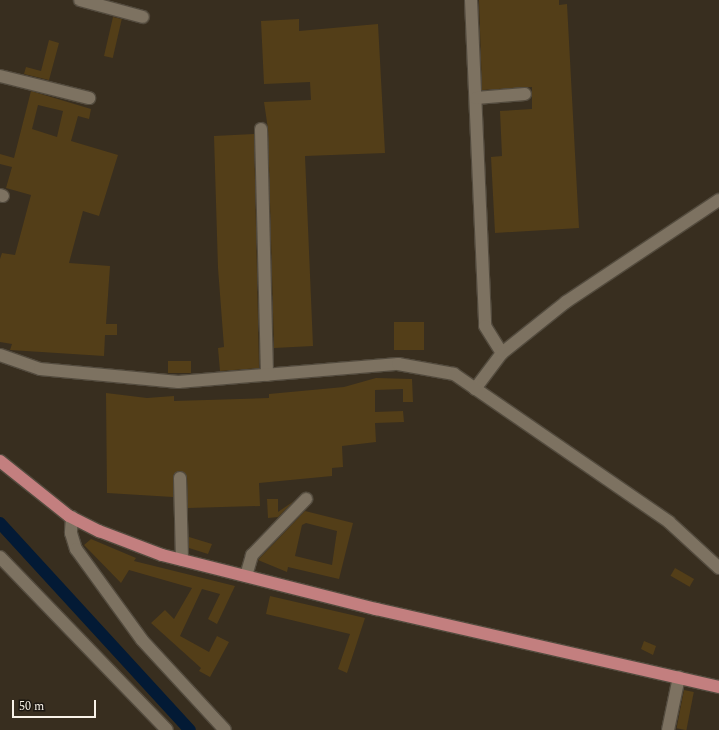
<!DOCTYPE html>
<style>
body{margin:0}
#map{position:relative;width:719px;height:730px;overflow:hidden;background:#382e1f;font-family:Spectral,serif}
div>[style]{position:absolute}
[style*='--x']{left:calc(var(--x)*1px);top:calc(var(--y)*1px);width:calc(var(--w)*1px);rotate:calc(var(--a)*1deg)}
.canal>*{height:12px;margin:-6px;padding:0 6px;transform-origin:6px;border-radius:6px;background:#031a35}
.building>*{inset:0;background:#533e18;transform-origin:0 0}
.roads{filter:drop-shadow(1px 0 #534b3e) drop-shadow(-1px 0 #534b3e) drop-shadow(0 1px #534b3e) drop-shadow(0 -1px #534b3e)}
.minor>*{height:12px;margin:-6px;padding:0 6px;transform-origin:6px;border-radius:6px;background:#7d7261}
.major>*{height:12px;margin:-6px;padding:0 6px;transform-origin:6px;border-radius:6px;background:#c37f7f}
span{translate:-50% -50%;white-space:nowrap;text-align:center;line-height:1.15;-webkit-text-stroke:4px #1c1711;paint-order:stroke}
.scale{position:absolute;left:12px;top:700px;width:84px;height:18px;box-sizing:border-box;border:2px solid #f8f2e8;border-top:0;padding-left:5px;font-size:12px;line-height:14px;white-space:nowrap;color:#f8f2e8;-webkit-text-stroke:3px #1c1711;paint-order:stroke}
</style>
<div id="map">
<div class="canal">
<i style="--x:0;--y:523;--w:281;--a:47.5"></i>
</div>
<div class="building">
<i style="clip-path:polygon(479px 0,559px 0,559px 5px,567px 4px,579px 228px,495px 233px,491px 157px,502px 156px,500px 111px,532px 109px,532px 87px,482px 90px)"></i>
<i style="left:113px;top:17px;width:9px;height:40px;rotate:13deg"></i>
<i style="clip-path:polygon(299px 19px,299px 31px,378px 24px,385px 153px,305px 156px,313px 346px,274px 348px,268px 129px,264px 102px,311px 100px,310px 82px,264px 84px,261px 21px)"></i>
<i style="clip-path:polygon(49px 40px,59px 43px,49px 80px,24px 74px,26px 67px,41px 71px)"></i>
<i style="clip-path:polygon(evenodd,31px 91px,91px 109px,89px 119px,78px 116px,71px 141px,118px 155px,99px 216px,83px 211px,69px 263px,110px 266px,106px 324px,117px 324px,117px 335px,105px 335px,104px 356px,10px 350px,12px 344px,0 342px,0 259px,2px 253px,15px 255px,31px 195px,6px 188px,12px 167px,0 164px,0 154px,14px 158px,31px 91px,38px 105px,63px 111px,57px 137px,32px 129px,38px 105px)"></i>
<i style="clip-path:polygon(254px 134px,259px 368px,220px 371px,218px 348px,224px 347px,218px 268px,214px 136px)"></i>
<i style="left:394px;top:322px;width:30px;height:28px"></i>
<i style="left:168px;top:361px;width:23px;height:12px"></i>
<i style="clip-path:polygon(376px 378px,412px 379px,413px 402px,403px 402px,403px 389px,375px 390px,375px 412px,403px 411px,404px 422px,375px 423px,376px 442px,342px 446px,343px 467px,332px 468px,332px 476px,259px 483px,260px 506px,188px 508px,187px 477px,180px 471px,173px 475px,173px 497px,107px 493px,106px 393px,147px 398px,174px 396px,174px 401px,269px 398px,269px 394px,344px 387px)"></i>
<i style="clip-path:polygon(267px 499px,278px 499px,278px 512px,294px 501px,278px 517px,268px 518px)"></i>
<i style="clip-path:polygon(evenodd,305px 511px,353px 523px,339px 579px,288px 567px,287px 572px,258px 560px,305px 511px,306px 523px,337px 531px,332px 565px,295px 556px,302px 525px,306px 523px)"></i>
<i style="clip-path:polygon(189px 537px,212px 544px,208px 554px,189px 548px)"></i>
<i style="clip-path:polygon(91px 539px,136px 558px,134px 561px,235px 586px,217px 624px,208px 619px,220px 594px,202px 589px,180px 636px,209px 652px,217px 636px,229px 642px,210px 677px,199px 671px,201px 668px,151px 623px,165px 610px,174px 619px,192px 588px,129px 570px,121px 583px,84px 545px)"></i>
<i style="left:675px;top:568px;width:22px;height:9px;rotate:30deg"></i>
<i style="clip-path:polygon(270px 596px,365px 618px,347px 673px,338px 669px,350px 634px,266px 614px)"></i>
<i style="clip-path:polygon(644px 641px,656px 646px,653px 655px,641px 649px)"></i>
<i style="left:684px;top:690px;width:10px;height:39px;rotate:11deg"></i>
</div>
<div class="roads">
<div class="minor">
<i style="--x:80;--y:0;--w:65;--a:15.1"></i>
<i style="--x:471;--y:0;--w:326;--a:87.5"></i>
<i style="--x:485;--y:326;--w:32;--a:58"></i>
<i style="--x:502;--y:353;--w:45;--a:126.9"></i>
<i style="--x:0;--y:76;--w:92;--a:13.9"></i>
<i style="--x:476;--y:98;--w:49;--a:-4.7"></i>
<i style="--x:261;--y:129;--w:246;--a:88.6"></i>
<i style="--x:0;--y:195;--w:3;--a:18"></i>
<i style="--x:502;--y:353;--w:82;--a:-38.6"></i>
<i style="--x:566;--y:302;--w:184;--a:-33.7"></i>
<i style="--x:0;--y:355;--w:42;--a:19.3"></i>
<i style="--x:40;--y:369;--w:139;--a:5.4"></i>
<i style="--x:178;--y:382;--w:221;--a:-4.7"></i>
<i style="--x:398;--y:364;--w:57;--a:10.1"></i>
<i style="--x:454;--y:374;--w:261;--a:34.5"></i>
<i style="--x:669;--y:522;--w:68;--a:42.6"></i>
<i style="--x:180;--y:478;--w:82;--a:88.6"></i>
<i style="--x:72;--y:517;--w:16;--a:94"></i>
<i style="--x:71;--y:533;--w:17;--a:73"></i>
<i style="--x:76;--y:549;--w:112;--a:54"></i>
<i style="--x:142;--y:640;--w:122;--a:47.3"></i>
<i style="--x:0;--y:557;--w:240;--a:46"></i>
<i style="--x:246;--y:576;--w:22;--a:-74"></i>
<i style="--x:252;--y:555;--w:78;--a:-46"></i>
<i style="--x:668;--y:730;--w:54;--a:-78.3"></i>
</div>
<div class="major">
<i style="--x:0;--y:461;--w:88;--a:38.6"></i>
<i style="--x:69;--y:516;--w:34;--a:27"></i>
<i style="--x:99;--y:531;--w:67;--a:20.9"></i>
<i style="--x:162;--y:555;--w:221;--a:14.2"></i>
<i style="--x:376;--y:609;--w:352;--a:12.8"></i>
</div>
</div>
<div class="scale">50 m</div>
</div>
